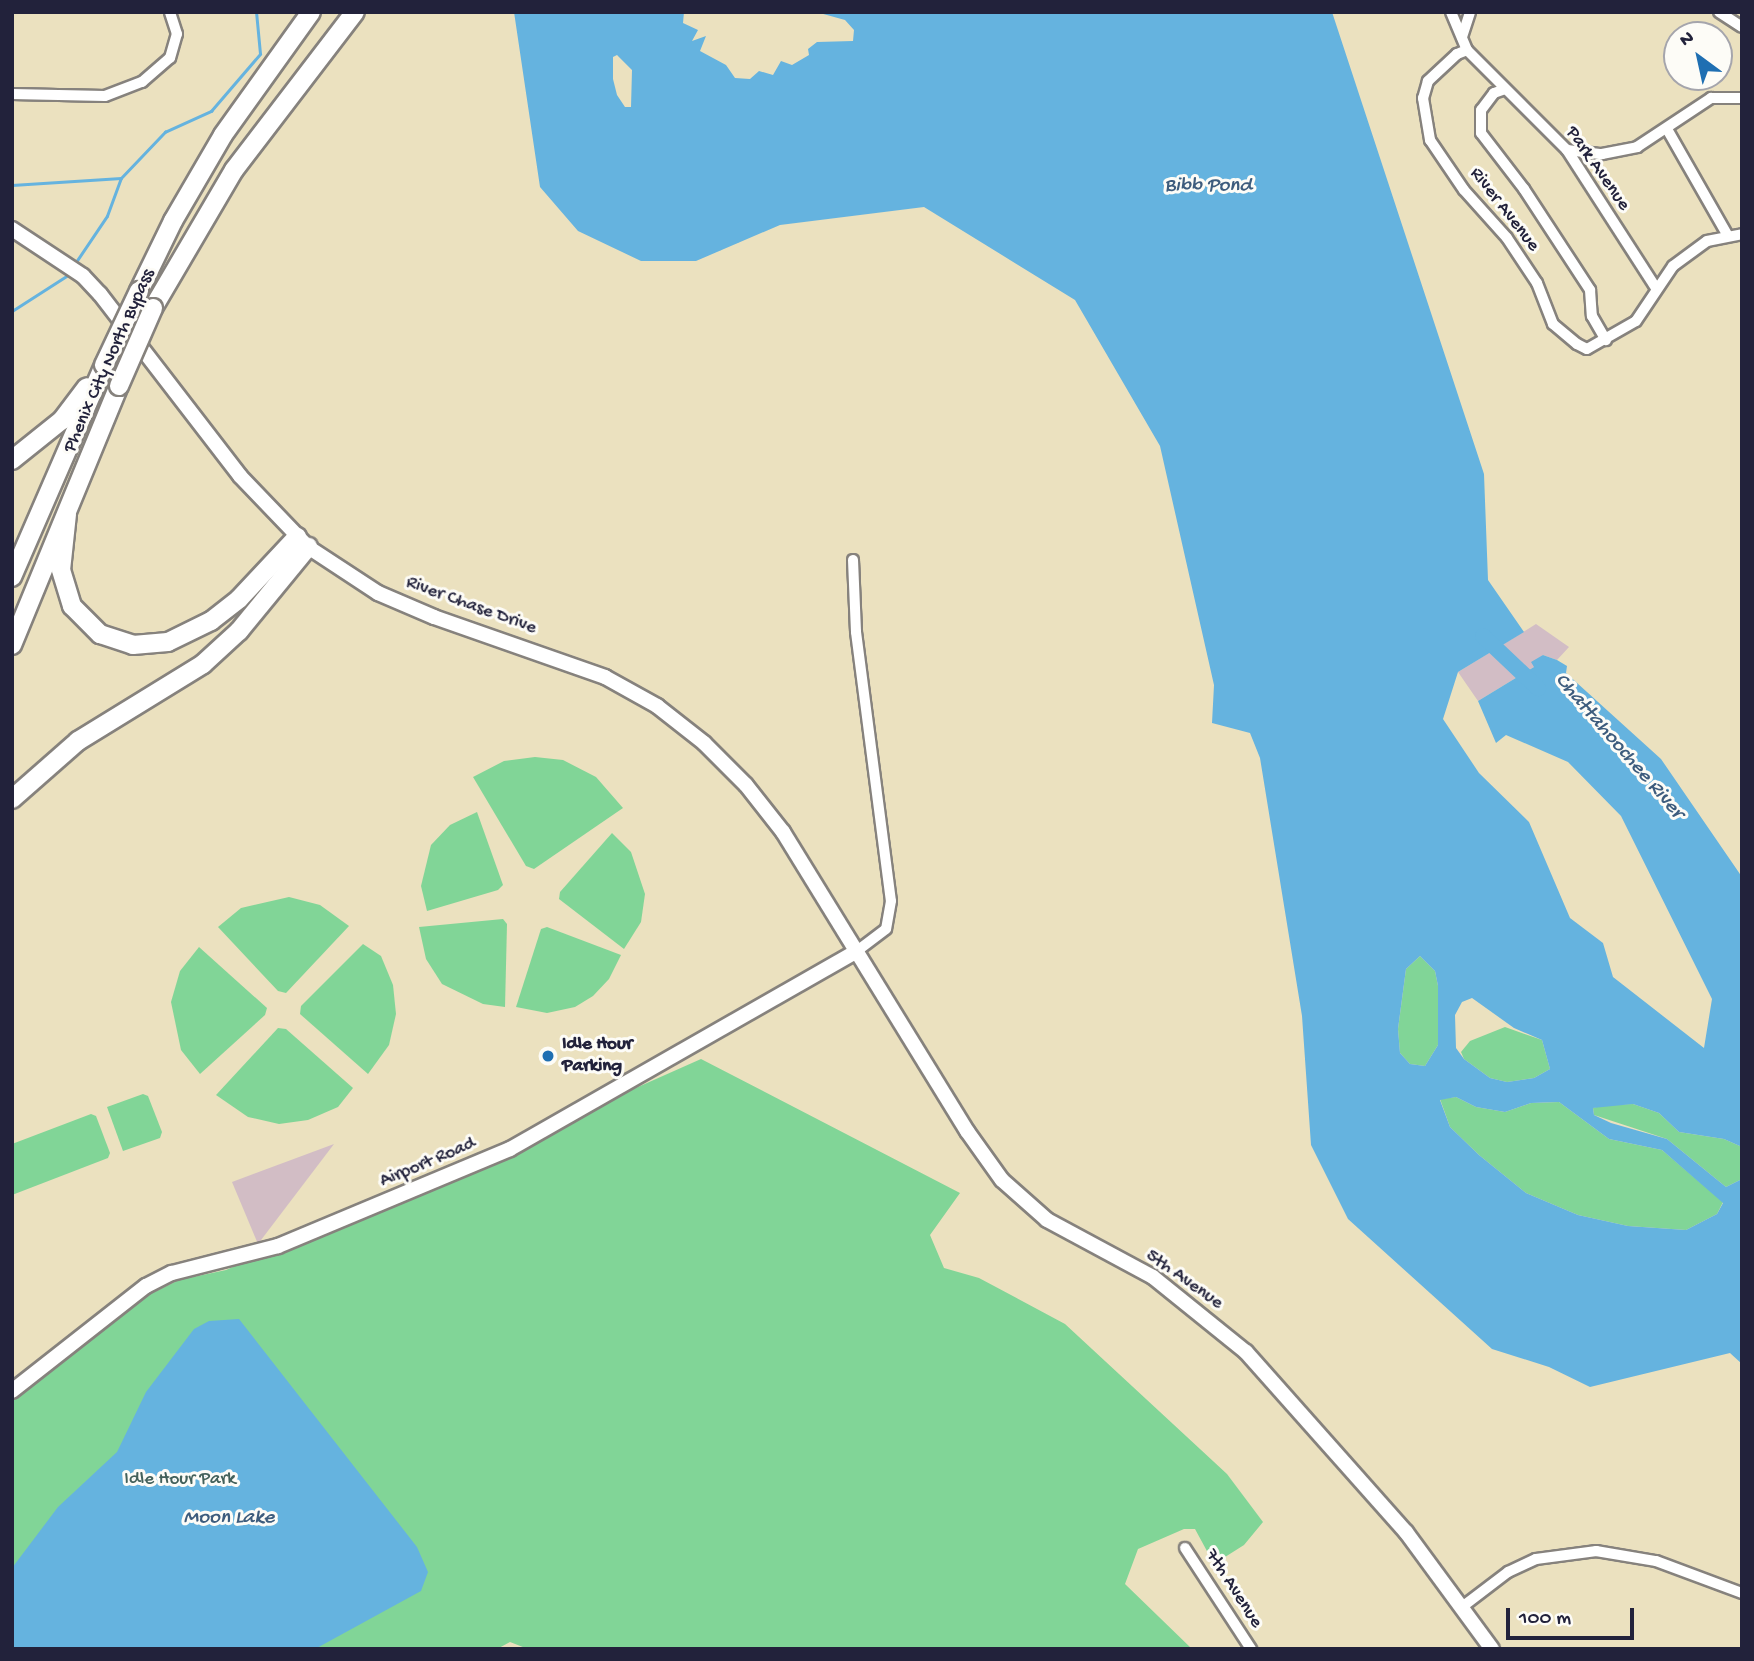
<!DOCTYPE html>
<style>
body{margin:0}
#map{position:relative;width:1754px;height:1661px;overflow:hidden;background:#ebe1bf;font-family:"Gochi Hand",sans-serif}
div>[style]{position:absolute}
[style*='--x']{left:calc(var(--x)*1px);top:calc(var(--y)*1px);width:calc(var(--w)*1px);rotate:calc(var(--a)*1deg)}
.industrial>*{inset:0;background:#d2bdc5}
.green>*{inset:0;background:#81d597}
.water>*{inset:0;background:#65b3df}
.stream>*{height:2.5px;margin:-1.25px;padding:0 1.25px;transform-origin:1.25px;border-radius:1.25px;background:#65b3df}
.river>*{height:16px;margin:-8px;padding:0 8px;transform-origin:8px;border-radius:8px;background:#65b3df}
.roads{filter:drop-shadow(2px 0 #86827d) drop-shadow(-2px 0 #86827d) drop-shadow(0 2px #86827d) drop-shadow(0 -2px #86827d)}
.street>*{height:10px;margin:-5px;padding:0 5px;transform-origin:5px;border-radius:5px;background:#fff}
.secondary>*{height:14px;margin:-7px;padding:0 7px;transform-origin:7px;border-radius:7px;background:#fff}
.highway>*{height:18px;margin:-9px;padding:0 9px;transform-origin:9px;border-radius:9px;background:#fff}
.bridges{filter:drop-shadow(2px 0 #86827d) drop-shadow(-2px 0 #86827d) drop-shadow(0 2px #86827d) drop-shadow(0 -2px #86827d)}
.highway-bridge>*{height:18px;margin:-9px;padding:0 9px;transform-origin:9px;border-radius:9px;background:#fff}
.dots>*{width:19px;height:19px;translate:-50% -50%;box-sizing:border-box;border:4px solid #fdfcf7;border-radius:50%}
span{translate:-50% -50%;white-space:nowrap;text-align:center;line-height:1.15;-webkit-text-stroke:6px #fdfcf7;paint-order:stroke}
.street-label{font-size:19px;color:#22223b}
.poi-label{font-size:19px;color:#22223b;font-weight:700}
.left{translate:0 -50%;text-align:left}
.park-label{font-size:19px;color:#43615b}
.water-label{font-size:21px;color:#3d5c7d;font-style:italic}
.frame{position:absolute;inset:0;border:14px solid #22223b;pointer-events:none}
.north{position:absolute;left:1663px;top:21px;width:70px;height:70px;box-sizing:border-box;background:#fdfcf7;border:2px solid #a5a5ac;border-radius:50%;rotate:327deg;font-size:19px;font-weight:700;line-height:28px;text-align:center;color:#22223b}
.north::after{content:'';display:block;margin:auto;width:24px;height:32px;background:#1f6fb2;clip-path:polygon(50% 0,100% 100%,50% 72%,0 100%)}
.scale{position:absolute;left:1506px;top:1608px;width:128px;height:32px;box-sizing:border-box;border:4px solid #22223b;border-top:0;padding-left:9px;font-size:21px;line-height:24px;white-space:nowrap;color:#22223b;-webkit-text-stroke:5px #fdfcf7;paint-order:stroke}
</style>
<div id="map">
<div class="industrial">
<i style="clip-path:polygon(1536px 624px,1569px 647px,1557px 660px,1543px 655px,1534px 667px,1478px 701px,1458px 672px)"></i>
<i style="clip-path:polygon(334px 1144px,258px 1244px,232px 1182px)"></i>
</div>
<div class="green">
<i style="clip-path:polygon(535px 757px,563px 760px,596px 777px,623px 808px,534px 869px,526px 866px,473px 777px,504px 761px)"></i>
<i style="clip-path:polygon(477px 812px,503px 885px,498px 890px,427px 911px,421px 886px,431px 845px,450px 825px)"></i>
<i style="clip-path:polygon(612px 833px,631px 852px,645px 894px,641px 922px,624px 949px,559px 899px,560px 892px)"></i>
<i style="clip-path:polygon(289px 897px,320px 905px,349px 926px,286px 993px,278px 991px,218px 927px,241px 908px)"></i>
<i style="clip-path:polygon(503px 919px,507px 924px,505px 1007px,483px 1004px,442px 984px,426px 959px,419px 927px)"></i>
<i style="clip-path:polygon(547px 927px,621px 955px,609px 979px,593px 996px,575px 1007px,547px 1013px,516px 1007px,541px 929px)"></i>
<i style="clip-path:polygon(363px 944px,381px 956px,393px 985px,396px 1014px,389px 1045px,368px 1074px,300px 1014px,301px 1006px)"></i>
<i style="clip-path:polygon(199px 947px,267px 1008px,265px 1015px,200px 1074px,181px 1050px,171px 1002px,180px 971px)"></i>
<i style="clip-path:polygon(1420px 956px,1435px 971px,1438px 986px,1438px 1045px,1425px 1066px,1410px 1064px,1400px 1053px,1398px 1029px,1406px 969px)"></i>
<i style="clip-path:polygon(1505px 1027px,1542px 1040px,1550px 1069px,1534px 1078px,1507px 1082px,1490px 1078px,1464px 1059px,1461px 1052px,1470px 1041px)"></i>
<i style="clip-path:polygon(278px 1028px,286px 1029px,353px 1088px,338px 1107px,308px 1120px,279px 1124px,248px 1117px,216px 1095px)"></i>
<i style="clip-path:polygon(701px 1059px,960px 1193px,930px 1235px,944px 1268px,979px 1278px,1065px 1324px,1227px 1474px,1263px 1522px,1244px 1545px,1214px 1564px,1195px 1529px,1184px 1529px,1138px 1549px,1125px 1584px,1192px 1649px,528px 1649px,510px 1642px,497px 1649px,12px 1649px,12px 1400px,47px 1370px,130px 1304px,179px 1280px,226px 1270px)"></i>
<i style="clip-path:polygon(143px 1094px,148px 1096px,162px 1132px,160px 1138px,123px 1151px,107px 1107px)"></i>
<i style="clip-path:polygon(1456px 1097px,1476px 1107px,1505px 1112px,1531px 1103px,1559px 1102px,1609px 1139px,1662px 1150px,1723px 1202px,1717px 1214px,1686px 1230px,1628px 1226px,1578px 1215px,1526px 1193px,1479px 1155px,1450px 1127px,1440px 1099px)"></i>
<i style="clip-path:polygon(1633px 1104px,1659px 1113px,1679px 1132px,1724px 1139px,1742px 1147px,1742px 1179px,1726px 1187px,1667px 1139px,1594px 1115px,1593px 1108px,1604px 1105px)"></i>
<i style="clip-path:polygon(91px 1114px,96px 1116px,110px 1153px,108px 1158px,12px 1195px,12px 1144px)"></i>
</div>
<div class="water">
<i style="clip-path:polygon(evenodd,514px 12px,684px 12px,683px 23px,698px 30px,692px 41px,706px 36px,700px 51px,726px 65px,735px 78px,750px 79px,759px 71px,773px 75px,781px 61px,792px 65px,809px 55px,808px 49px,817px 42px,853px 41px,854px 30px,845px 20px,816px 12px,1332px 12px,1484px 474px,1488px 580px,1524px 632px,1458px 672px,1443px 719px,1479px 773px,1529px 822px,1570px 918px,1603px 943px,1613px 977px,1704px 1048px,1712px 999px,1621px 816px,1568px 762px,1506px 735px,1496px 743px,1478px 701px,1534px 667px,1531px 662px,1543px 655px,1557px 660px,1567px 666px,1566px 673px,1661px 759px,1742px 877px,1742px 1147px,1724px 1139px,1679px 1132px,1659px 1113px,1633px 1104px,1593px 1108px,1594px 1115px,1611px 1123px,1667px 1139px,1726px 1187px,1742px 1179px,1742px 1364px,1730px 1353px,1590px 1387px,1549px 1367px,1492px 1349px,1348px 1219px,1311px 1145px,1302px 1016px,1260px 758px,1250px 733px,1212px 723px,1214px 685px,1160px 446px,1075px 300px,924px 207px,780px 225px,696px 261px,641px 261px,578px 231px,540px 187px,514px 12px,617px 55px,632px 70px,631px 107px,625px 107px,617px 95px,613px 79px,613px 57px,617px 55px,514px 12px,1420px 956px,1435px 971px,1438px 986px,1438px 1045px,1425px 1066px,1410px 1064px,1400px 1053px,1398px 1029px,1406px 969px,1420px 956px,514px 12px,1472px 998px,1514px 1028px,1542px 1040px,1550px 1069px,1534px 1078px,1507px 1082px,1490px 1078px,1464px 1059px,1456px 1048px,1455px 1015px,1462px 1002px,1472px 998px,514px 12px,1456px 1097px,1476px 1107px,1505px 1112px,1531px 1103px,1559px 1102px,1609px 1139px,1662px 1150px,1723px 1203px,1717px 1214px,1686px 1230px,1628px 1226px,1578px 1215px,1526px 1193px,1479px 1155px,1450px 1127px,1440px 1100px,1456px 1097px)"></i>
<i style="clip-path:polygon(239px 1319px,417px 1547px,428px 1572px,421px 1591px,315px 1649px,12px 1649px,12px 1568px,58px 1507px,117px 1452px,146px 1392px,194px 1329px,209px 1321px)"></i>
</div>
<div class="stream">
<i style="--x:12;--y:185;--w:109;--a:-3.7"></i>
<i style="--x:76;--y:262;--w:55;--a:-56"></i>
<i style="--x:107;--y:216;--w:40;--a:-69.8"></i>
<i style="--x:121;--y:178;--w:64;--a:-46.3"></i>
<i style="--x:165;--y:132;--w:51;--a:-24.5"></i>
<i style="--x:211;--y:111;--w:75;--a:-49.3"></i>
<i style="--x:260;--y:54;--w:42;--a:-95.4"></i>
<i style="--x:12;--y:311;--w:67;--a:-32.7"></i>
</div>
<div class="river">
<i style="--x:1483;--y:636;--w:76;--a:43.4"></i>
</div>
<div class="roads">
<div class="street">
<i style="--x:1451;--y:12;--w:41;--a:67.2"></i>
<i style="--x:1467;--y:50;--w:141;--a:45"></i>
<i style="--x:1567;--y:150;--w:164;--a:57.2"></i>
<i style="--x:1719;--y:12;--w:27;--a:33"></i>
<i style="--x:1462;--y:37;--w:26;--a:-72"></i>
<i style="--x:1467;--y:50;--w:11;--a:158"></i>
<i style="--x:1457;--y:54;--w:40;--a:137"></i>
<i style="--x:1428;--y:81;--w:18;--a:106"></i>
<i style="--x:1423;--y:98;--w:43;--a:80.5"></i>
<i style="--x:1430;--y:140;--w:60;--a:55.8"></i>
<i style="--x:1464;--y:190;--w:64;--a:48.1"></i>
<i style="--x:1507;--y:238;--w:54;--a:56.3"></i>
<i style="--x:1537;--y:283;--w:44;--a:68.7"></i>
<i style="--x:1553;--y:324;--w:31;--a:40"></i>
<i style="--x:1577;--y:344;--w:11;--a:27"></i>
<i style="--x:1587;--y:349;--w:56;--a:-29.7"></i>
<i style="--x:1636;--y:321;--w:66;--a:-56.1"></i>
<i style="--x:1673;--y:266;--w:42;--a:-36.3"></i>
<i style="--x:1707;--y:241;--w:36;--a:-11"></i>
<i style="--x:1505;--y:89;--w:12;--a:160"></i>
<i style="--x:1494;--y:93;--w:21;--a:127"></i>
<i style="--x:1481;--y:110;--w:23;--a:90"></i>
<i style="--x:1481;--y:133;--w:71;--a:52.5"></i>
<i style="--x:1524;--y:189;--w:121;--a:56.8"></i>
<i style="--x:1590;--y:290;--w:26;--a:86"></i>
<i style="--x:1592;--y:316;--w:28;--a:60"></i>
<i style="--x:12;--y:94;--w:93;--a:1.2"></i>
<i style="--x:105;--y:96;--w:40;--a:-21"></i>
<i style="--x:142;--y:82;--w:37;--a:-41"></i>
<i style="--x:170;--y:58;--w:25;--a:-74"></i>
<i style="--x:177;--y:34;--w:23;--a:-108"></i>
<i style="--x:1667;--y:129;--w:121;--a:60.3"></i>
<i style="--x:1567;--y:150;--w:35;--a:7"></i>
<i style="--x:1602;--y:154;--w:36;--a:-11"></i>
<i style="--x:1637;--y:147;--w:89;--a:-33.5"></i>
<i style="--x:1711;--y:98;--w:31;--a:0"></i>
<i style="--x:853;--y:560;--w:72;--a:87.6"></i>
<i style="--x:856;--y:632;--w:271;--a:82.6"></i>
<i style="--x:891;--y:901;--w:28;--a:100"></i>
<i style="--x:886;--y:929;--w:36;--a:143"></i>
<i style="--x:1185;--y:1548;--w:121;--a:56.8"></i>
<i style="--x:1462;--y:1607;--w:58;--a:-37.3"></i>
<i style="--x:1508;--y:1572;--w:31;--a:-25"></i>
<i style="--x:1536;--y:1559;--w:61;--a:-7.6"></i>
<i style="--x:1596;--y:1551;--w:61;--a:9.5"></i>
<i style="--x:1656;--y:1561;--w:92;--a:20.4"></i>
</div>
<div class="secondary">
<i style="--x:12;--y:229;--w:85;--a:33.5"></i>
<i style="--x:83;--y:276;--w:25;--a:47"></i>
<i style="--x:100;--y:294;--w:230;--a:52.4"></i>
<i style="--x:240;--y:476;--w:98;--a:46.2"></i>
<i style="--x:308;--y:547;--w:84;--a:33.3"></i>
<i style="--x:378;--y:593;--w:61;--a:23.2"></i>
<i style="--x:434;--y:617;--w:181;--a:19.3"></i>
<i style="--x:605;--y:677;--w:60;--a:29.1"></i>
<i style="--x:657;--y:706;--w:60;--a:38.2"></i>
<i style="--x:704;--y:743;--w:59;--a:45"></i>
<i style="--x:746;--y:785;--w:60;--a:51.8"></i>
<i style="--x:783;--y:832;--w:351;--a:58.4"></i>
<i style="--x:967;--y:1131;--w:60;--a:54.5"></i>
<i style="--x:1002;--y:1180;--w:60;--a:41.6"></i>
<i style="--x:1047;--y:1220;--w:120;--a:28.3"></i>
<i style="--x:1153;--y:1277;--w:119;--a:38.9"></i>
<i style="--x:1246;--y:1352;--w:241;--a:48.4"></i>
<i style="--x:1406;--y:1532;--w:145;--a:53.7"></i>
<i style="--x:12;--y:1391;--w:170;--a:-38.1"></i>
<i style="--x:146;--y:1286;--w:29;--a:-27"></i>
<i style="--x:172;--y:1273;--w:109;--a:-14.3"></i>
<i style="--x:278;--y:1246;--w:251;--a:-22.7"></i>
<i style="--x:510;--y:1149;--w:400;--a:-29.7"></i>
</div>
<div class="highway">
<i style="--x:139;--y:291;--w:78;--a:-64.1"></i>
<i style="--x:173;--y:221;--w:99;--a:-59.8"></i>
<i style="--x:223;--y:135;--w:151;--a:-54.4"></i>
<i style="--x:153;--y:308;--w:160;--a:-59.6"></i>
<i style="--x:234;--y:170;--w:199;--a:-52.6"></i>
<i style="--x:12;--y:460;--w:64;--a:-38.7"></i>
<i style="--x:62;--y:420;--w:41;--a:-52.9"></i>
<i style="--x:67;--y:514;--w:56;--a:96.1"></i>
<i style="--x:61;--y:570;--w:38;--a:73"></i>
<i style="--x:72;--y:606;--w:40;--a:45"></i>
<i style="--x:100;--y:634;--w:35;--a:18"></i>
<i style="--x:133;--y:645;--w:35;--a:-5"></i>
<i style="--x:168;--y:642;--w:48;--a:-26"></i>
<i style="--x:211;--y:621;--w:36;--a:-38"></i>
<i style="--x:239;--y:599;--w:85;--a:-46.9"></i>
<i style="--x:12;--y:577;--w:231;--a:-66.5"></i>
<i style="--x:12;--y:645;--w:280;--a:-67.6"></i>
<i style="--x:12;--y:799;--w:88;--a:-41.3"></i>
<i style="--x:78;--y:741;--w:147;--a:-31.6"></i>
<i style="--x:203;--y:664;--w:49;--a:-42.5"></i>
<i style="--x:239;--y:631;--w:109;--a:-50.6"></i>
</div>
</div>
<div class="bridges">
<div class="highway-bridge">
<i style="--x:104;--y:365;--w:82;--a:-64.7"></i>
<i style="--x:119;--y:386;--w:85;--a:-66.4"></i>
</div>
</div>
<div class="dots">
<i style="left:548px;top:1056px;background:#1f6fb2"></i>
</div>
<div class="street-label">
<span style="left:1597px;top:169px;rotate:55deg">Park Avenue</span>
<span style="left:1504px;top:210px;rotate:52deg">River Avenue</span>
<span style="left:110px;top:361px;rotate:-66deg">Phenix City North Bypass</span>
<span style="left:471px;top:606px;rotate:20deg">River Chase Drive</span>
<span style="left:428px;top:1163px;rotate:-23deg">Airport Road</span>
<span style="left:1184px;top:1280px;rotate:35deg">5th Avenue</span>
<span style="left:1233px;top:1589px;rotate:57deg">7th Avenue</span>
</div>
<div class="poi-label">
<span class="left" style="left:562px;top:1056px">Idle Hour<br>Parking</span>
</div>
<div class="park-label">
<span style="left:180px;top:1480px">Idle Hour Park</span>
</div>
<div class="water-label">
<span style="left:1208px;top:187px">Bibb Pond</span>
<span style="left:1618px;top:747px;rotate:49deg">Chattahoochee River</span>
<span style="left:229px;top:1519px">Moon Lake</span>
</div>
<div class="frame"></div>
<div class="north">N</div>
<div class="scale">100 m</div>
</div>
